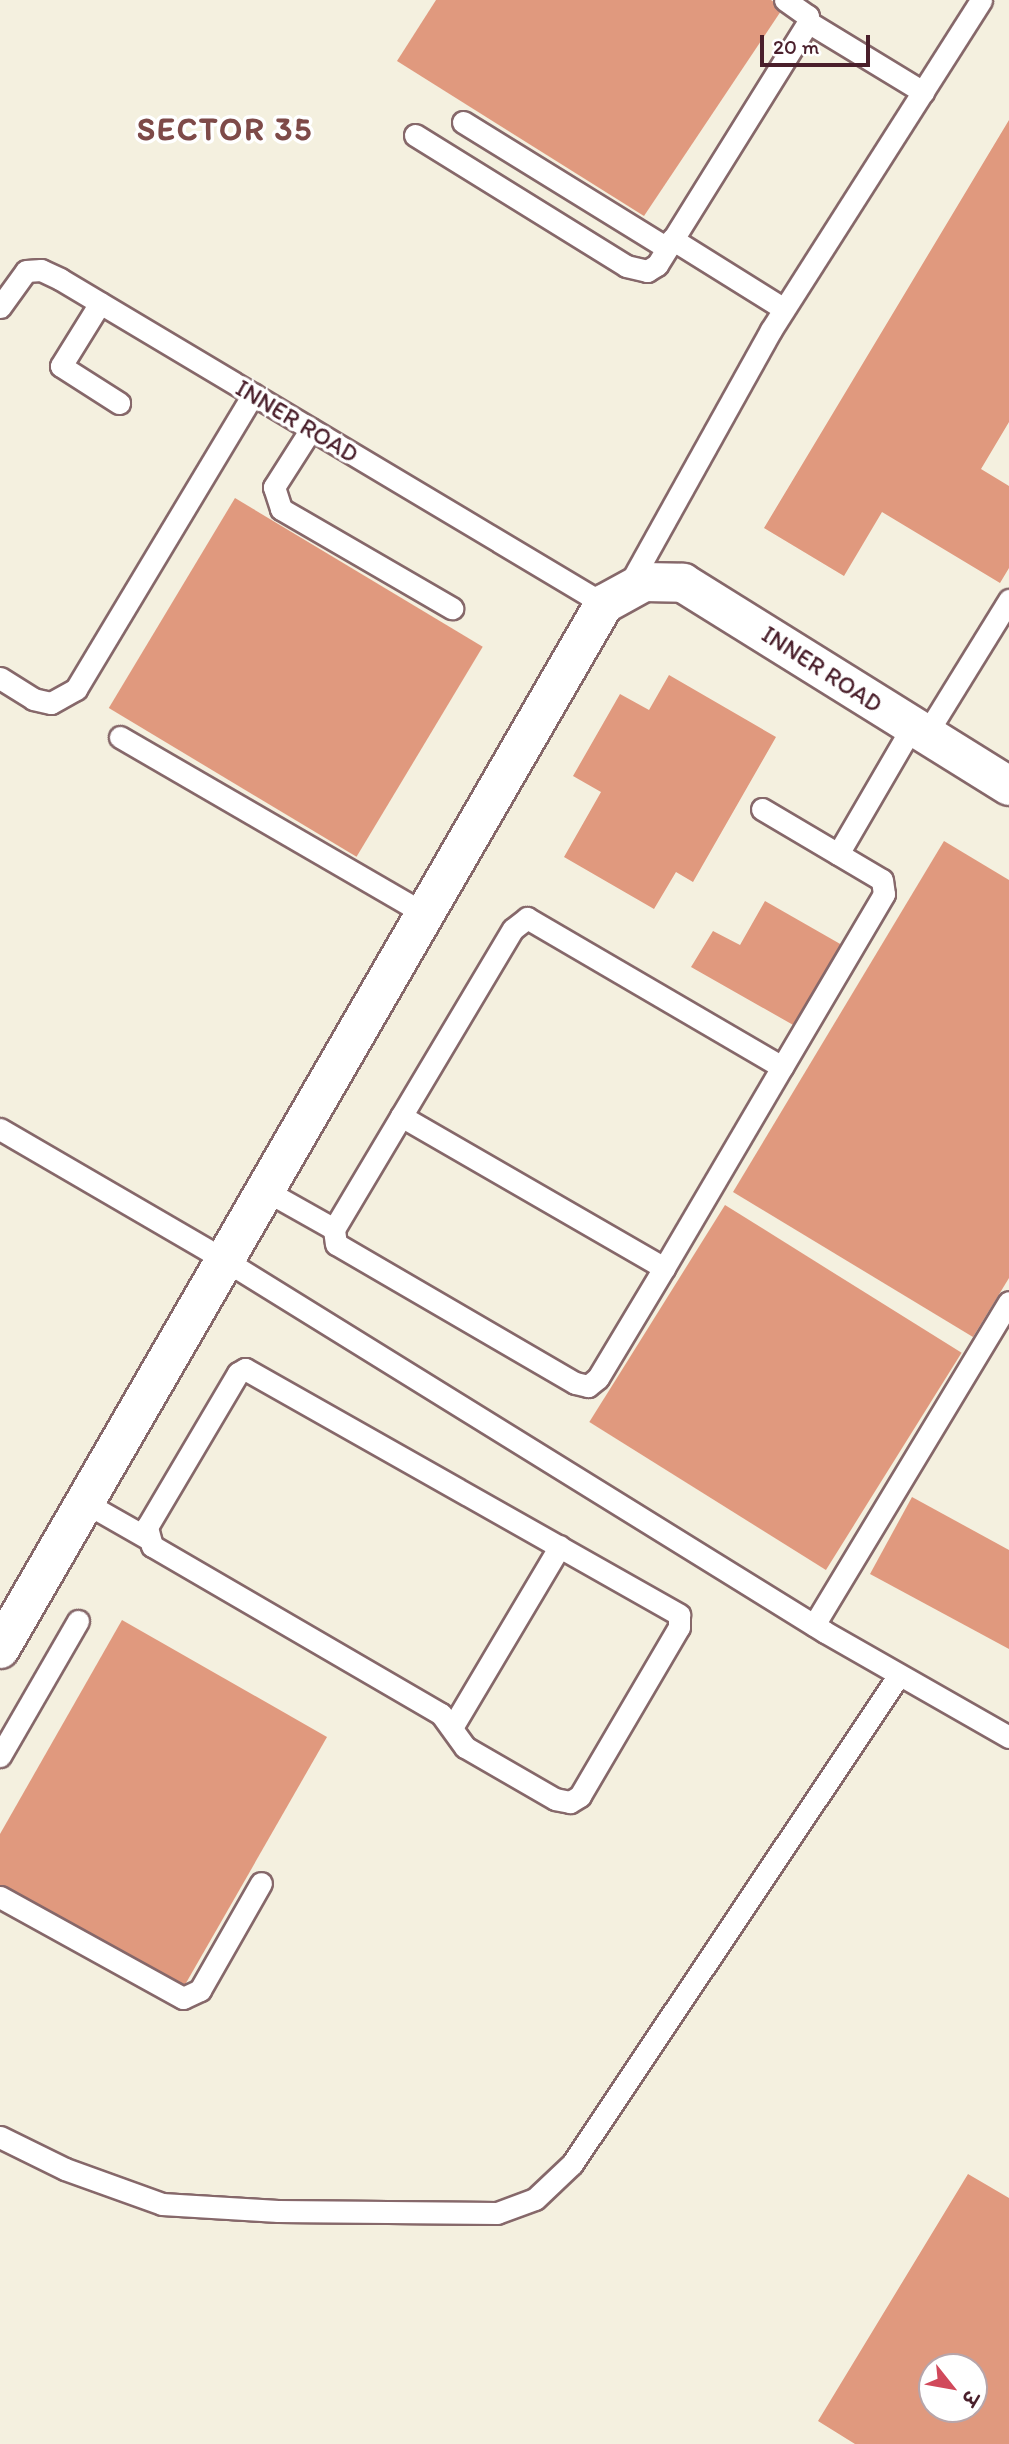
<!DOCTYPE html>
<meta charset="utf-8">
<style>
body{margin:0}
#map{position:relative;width:1009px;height:2444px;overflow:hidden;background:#f4f0df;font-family:Itim,"Playpen Sans Deva",sans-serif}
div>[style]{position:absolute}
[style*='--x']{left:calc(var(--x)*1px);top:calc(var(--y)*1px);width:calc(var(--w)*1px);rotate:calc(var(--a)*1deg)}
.building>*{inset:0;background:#e0997e;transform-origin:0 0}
.roads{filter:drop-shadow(2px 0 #86686a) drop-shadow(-2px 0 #86686a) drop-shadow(0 2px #86686a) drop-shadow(0 -2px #86686a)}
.service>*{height:21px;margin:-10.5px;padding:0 10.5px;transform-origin:10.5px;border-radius:10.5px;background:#fff}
.minor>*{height:38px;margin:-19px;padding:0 19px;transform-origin:19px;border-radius:19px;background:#fff}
span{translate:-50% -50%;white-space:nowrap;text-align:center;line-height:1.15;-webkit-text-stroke:7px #fff;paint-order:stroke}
.street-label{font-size:24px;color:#4a1f2b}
.district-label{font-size:32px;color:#7e4a48;font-weight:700;letter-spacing:2px}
.north{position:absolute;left:918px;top:2353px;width:70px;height:70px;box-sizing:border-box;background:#fff;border:2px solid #b7a5aa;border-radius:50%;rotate:121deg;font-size:19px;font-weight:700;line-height:28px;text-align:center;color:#4a1f2b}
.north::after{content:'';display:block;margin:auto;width:24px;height:32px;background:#d1495b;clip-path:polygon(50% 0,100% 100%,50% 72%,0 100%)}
.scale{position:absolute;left:760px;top:35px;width:110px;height:32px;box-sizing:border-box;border:4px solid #4a1f2b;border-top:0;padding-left:9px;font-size:21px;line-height:24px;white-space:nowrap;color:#4a1f2b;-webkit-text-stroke:5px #fff;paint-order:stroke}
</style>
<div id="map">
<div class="building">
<i style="clip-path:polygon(436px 0,771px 0,783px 8px,644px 216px,397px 61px)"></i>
<i style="clip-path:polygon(1009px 120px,1009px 422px,981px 469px,1009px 486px,1009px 568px,1000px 583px,882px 512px,844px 576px,764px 528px)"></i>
<i style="left:235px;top:498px;width:289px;height:245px;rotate:31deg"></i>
<i style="clip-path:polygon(669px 675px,776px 737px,693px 882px,676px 872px,654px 909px,564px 857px,601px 792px,573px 776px,620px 694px,649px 710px)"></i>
<i style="clip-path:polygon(944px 841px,1009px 880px,1009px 1278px,973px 1337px,733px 1192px)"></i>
<i style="clip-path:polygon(765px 901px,842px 945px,795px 1026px,691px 967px,713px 931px,740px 945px)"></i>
<i style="left:725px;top:1205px;width:279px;height:256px;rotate:32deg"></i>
<i style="clip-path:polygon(912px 1497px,1009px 1550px,1009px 1649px,870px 1574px)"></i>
<i style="clip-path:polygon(122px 1620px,327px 1737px,182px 1990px,0 1886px,0 1834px)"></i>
<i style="clip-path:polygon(evenodd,968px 2174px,1009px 2198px,1009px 2444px,855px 2444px,818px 2421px,968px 2174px,932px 2367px,974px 2367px,974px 2409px,932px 2409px,932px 2367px)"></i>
</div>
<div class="roads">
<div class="service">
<i style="--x:785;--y:0;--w:28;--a:35"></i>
<i style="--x:808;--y:16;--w:6;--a:90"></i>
<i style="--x:808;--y:22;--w:135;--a:31.3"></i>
<i style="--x:463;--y:122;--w:240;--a:31.7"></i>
<i style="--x:415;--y:135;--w:248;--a:31.8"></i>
<i style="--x:626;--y:266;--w:22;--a:13"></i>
<i style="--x:647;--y:271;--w:12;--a:-31"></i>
<i style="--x:657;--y:265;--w:286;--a:-58.1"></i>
<i style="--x:672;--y:239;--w:132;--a:32"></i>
<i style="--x:100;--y:303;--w:74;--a:121.8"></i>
<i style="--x:61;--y:366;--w:69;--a:32.5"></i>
<i style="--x:0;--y:307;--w:44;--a:-54.2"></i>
<i style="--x:26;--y:271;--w:15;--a:-4"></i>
<i style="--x:41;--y:270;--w:21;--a:25"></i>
<i style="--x:60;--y:279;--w:634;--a:30.86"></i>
<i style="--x:311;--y:429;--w:69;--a:122.5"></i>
<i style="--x:274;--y:487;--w:23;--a:72"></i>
<i style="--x:281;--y:509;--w:198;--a:30.1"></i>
<i style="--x:628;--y:587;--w:294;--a:-60.9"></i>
<i style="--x:771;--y:330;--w:391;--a:-57.5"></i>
<i style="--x:0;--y:678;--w:39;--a:32"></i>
<i style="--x:33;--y:699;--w:18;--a:13"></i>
<i style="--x:51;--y:703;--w:29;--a:-29"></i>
<i style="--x:76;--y:689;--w:344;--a:-59"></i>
<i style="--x:925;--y:736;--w:160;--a:-58.3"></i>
<i style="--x:120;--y:737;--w:351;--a:30.1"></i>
<i style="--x:762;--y:809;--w:139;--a:30.6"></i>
<i style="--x:882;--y:880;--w:14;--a:82"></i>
<i style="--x:884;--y:894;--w:201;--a:120.5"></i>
<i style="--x:782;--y:1067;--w:233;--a:120.4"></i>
<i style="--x:664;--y:1268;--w:128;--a:121"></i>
<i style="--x:598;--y:1378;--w:13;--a:141"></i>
<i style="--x:588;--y:1386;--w:13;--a:-167"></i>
<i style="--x:575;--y:1383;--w:276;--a:-149.8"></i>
<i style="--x:336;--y:1244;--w:15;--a:-98"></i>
<i style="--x:334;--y:1229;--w:349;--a:-59.2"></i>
<i style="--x:513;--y:929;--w:18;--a:-38"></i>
<i style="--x:527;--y:918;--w:295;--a:30.3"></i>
<i style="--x:838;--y:854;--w:147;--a:-59.8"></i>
<i style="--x:401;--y:1116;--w:304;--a:30"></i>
<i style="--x:0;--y:1129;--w:258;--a:30.2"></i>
<i style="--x:223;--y:1259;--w:708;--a:31.78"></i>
<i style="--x:825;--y:1632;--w:212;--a:29.7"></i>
<i style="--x:263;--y:1189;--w:81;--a:29.4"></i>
<i style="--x:245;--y:1369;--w:499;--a:29.5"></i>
<i style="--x:679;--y:1615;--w:12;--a:90"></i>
<i style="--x:679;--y:1627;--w:196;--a:120.4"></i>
<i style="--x:580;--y:1796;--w:12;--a:149"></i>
<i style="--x:570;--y:1802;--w:15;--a:-169"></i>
<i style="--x:555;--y:1799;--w:104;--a:-150"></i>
<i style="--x:465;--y:1747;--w:41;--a:-126"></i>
<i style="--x:441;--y:1714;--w:334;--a:-149.8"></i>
<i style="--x:152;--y:1546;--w:20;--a:-105"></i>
<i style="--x:147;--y:1527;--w:179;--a:-59.4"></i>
<i style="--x:238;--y:1373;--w:8;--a:-30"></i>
<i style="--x:84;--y:1502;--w:73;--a:29.7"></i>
<i style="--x:814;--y:1625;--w:377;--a:-58.9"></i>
<i style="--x:453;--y:1726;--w:209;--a:-59.3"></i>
<i style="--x:0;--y:1756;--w:156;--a:-60"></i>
<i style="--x:0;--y:1897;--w:209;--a:28.9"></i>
<i style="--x:183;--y:1998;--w:19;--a:-25"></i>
<i style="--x:200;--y:1990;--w:123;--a:-60.3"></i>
<i style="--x:0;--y:2137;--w:72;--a:26.2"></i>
<i style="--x:65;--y:2169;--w:103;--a:19.8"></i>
<i style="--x:162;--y:2204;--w:116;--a:3.5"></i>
<i style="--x:278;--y:2211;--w:219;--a:0.5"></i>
<i style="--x:497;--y:2213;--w:40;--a:-20.2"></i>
<i style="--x:535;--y:2199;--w:51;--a:-43.4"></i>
<i style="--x:572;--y:2164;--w:588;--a:-56.23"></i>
</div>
<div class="minor">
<i style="--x:0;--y:1649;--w:1207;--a:-59.97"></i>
<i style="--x:604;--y:604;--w:46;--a:-28.8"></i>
<i style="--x:644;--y:582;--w:39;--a:1"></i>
<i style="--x:683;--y:583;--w:384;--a:31.9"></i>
</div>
</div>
<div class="street-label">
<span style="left:297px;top:421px;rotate:31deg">INNER ROAD</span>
<span style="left:822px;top:669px;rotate:33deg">INNER ROAD</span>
</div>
<div class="district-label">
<span style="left:225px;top:129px">SECTOR 35</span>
</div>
<div class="north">उ</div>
<div class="scale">20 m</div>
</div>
